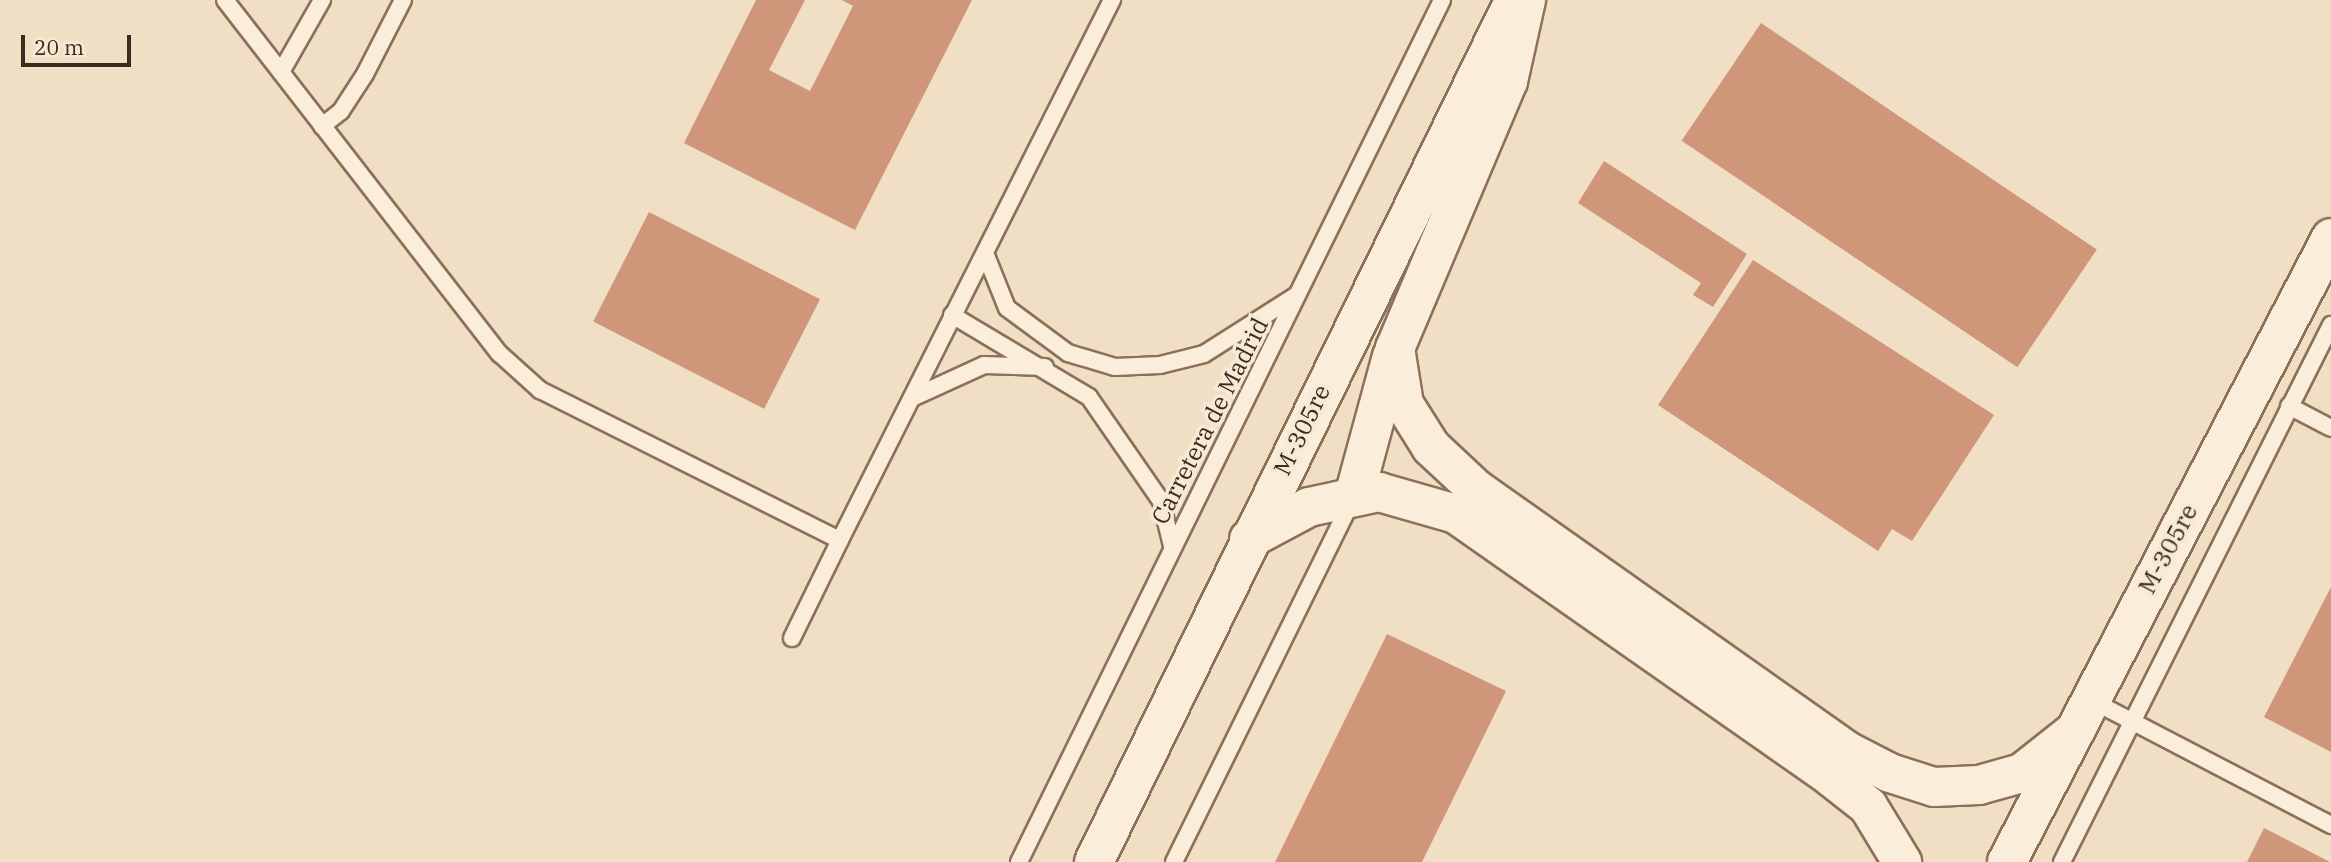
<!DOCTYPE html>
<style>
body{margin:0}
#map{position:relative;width:2331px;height:862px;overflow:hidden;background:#f0dfc5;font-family:"IBM Plex Serif",serif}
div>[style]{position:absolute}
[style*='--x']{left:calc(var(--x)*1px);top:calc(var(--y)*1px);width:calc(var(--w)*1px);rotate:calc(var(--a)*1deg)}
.building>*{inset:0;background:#cf9679;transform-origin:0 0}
.roads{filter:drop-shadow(2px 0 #8c705a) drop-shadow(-2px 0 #8c705a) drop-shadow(0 2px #8c705a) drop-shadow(0 -2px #8c705a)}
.lane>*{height:16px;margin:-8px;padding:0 8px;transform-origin:8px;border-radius:8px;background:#faedd9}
.secondary>*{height:38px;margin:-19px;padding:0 19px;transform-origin:19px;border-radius:19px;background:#faedd9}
span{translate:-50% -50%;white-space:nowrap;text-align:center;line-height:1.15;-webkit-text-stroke:7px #f7ead5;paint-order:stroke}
.street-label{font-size:24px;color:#3b2a1e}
.scale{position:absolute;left:21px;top:35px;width:110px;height:32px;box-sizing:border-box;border:4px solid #3b2a1e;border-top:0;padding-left:9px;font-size:21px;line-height:24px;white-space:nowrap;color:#3b2a1e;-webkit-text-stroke:5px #f7ead5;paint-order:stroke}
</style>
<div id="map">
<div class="building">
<i style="clip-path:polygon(756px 0,805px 0,769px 70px,810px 91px,853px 6px,842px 0,972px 0,855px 230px,684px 143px)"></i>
<i style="left:1761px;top:23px;width:405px;height:142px;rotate:34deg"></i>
<i style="clip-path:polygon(1604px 161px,1747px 254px,1713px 307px,1693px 295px,1701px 283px,1578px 203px)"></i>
<i style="left:649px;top:212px;width:192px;height:123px;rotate:27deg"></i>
<i style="clip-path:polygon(1753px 260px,1994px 415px,1912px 541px,1892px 529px,1878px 551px,1658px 405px)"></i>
<i style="clip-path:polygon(2331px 587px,2331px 752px,2264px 717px)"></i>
<i style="clip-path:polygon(1387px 634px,1506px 691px,1422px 862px,1275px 862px)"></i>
<i style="clip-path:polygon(2264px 828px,2330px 862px,2247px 862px)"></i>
</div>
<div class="roads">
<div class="lane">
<i style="--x:225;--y:0;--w:448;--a:52.2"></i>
<i style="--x:500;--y:354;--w:54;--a:42"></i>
<i style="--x:540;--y:390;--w:335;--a:26.6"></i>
<i style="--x:840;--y:540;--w:605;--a:-63.27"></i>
<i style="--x:281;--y:72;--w:83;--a:-60.3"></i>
<i style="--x:322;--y:126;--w:24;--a:-38"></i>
<i style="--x:341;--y:111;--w:44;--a:-57"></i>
<i style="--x:365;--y:74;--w:83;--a:-62.8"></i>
<i style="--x:985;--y:253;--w:59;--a:68.2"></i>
<i style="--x:1007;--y:308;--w:76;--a:36.4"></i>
<i style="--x:1068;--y:353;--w:49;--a:16.6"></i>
<i style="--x:1115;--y:367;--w:45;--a:-2.5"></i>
<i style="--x:1160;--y:365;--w:45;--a:-14"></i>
<i style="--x:1204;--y:354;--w:110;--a:-32.4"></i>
<i style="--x:952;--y:315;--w:160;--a:30.9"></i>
<i style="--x:1089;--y:397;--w:126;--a:55.3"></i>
<i style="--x:1161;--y:501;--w:46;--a:76.3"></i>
<i style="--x:912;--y:398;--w:79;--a:-24.6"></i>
<i style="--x:984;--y:365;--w:61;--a:1.9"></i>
<i style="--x:2289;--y:406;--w:47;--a:27.6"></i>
<i style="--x:792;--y:638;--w:109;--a:-63.9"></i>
<i style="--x:2091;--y:700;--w:271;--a:27.5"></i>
<i style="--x:1019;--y:862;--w:960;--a:-63.86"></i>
<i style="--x:1174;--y:862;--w:401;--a:-63.8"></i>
<i style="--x:2062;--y:862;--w:601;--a:-63.39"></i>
</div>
<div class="secondary">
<i style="--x:1526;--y:0;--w:83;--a:102.5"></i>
<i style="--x:1508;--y:81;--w:290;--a:112.9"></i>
<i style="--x:1395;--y:348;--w:57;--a:80.9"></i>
<i style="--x:1404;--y:404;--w:51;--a:57.9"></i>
<i style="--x:1431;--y:447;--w:62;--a:43"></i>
<i style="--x:1476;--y:489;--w:454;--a:35.2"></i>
<i style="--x:1847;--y:751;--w:48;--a:27.1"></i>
<i style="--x:1890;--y:773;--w:46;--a:17.7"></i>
<i style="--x:1934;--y:787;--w:45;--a:-2.5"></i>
<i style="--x:1979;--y:785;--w:45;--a:-15.6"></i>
<i style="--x:2022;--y:773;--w:68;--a:-38.4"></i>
<i style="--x:1354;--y:496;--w:145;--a:-74.8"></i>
<i style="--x:1249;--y:539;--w:68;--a:-28.1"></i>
<i style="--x:1309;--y:507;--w:72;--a:-12.1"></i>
<i style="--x:1379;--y:492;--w:80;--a:15.9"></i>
<i style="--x:1456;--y:514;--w:458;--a:35"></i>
<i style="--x:1831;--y:777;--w:47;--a:38.1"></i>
<i style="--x:1868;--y:806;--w:66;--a:58.7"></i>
<i style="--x:1094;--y:862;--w:947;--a:-64"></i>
<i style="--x:2007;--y:862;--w:703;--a:-62.56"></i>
</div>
</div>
<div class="street-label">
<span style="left:1210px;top:421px;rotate:-63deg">Carretera de Madrid</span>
<span style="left:1302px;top:430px;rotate:-64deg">M-305re</span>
<span style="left:2168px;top:549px;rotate:-62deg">M-305re</span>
</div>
<div class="scale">20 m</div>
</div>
